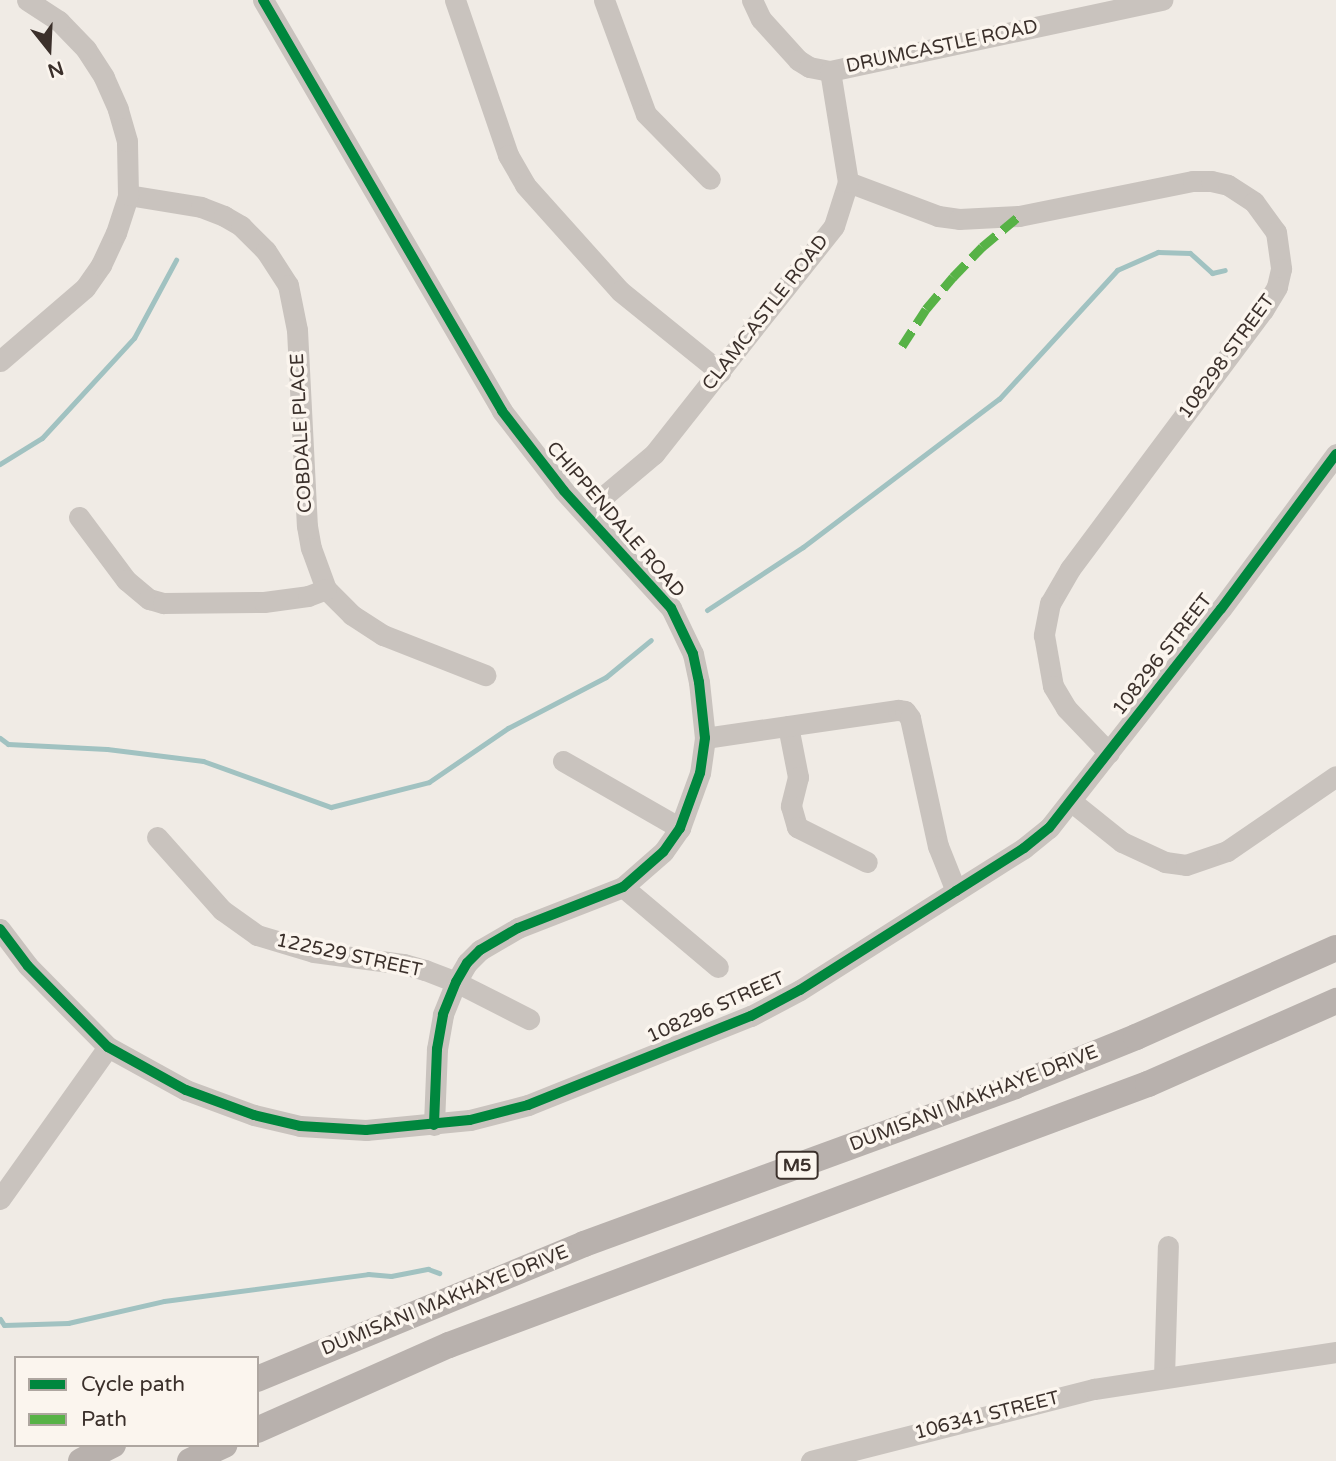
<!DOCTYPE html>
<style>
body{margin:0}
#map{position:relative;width:1336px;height:1461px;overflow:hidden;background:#f0ebe5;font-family:"Varela Round",sans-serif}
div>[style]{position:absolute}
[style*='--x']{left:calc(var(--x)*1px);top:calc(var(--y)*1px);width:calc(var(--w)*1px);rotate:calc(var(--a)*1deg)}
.stream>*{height:5px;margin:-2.5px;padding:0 2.5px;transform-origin:2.5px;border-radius:2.5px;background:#a1c2c1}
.minor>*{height:21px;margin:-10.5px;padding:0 10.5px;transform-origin:10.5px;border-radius:10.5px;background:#c9c3be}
.major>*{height:26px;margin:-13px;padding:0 13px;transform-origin:13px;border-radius:13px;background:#b8b1ad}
.quiet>*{height:9px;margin-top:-4.5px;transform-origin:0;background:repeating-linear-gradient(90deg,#57b246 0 18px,transparent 0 27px)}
.cycleway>*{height:10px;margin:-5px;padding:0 5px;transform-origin:5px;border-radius:5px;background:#00873e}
span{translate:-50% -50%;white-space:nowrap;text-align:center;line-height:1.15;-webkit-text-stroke:7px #fbf5ee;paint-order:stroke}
.shield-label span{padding:2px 5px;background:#fbf5ee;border:2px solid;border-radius:5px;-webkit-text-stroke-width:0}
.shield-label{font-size:18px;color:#3b302b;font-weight:700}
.street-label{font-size:19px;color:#3b302b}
.legend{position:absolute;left:14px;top:1356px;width:245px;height:91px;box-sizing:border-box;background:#fbf5ee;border:2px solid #aea6a0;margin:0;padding:9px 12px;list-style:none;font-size:21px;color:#3b302b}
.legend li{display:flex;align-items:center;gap:14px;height:35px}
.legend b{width:35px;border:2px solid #aea6a0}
.north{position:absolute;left:14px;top:14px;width:70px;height:70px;-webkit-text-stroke:5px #fbf5ee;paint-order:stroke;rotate:162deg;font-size:19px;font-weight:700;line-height:28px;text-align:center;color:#3b302b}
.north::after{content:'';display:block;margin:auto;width:24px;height:32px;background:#3b302b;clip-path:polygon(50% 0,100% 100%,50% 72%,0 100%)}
</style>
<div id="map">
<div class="stream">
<i style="--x:0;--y:464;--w:49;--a:-31.8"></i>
<i style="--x:42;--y:438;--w:136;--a:-47.4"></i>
<i style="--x:134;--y:338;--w:89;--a:-61.7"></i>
<i style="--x:707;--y:610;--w:115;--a:-33.3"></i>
<i style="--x:803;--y:547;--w:246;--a:-37.1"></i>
<i style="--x:999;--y:399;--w:175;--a:-47.5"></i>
<i style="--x:1117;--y:270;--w:45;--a:-23.7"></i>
<i style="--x:1158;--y:252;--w:32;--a:2"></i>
<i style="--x:1190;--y:253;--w:30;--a:42"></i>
<i style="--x:1212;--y:273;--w:13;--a:-13"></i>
<i style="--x:0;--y:738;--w:10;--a:37"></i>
<i style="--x:8;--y:744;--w:99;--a:2.9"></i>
<i style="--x:107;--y:749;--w:97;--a:7.1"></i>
<i style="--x:203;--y:761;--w:136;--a:19.8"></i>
<i style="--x:331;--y:807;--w:101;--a:-14.3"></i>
<i style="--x:429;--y:782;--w:96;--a:-34.4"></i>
<i style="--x:508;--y:728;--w:110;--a:-27.5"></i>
<i style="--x:606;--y:677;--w:58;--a:-39.4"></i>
<i style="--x:0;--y:1319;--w:7;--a:56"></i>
<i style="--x:4;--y:1325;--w:64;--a:-1.8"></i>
<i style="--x:68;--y:1323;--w:98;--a:-12.9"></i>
<i style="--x:164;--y:1301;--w:206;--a:-7.5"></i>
<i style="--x:368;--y:1274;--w:23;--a:5"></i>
<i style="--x:391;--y:1276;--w:38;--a:-11"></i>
<i style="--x:428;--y:1269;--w:12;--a:20"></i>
</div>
<div class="minor">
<i style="--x:263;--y:0;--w:475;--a:59.8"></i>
<i style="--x:502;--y:411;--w:101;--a:52.2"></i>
<i style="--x:564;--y:491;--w:159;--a:47.6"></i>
<i style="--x:671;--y:608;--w:51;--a:64.4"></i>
<i style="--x:693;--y:654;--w:29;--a:78"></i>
<i style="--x:699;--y:682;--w:56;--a:83.9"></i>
<i style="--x:705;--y:738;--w:35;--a:98"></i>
<i style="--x:700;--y:773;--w:59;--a:110"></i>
<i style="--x:680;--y:828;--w:29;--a:125"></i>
<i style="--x:663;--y:852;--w:53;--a:138.8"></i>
<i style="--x:623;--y:887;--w:113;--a:158.7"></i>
<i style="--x:518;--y:928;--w:44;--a:149.9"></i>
<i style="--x:480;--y:950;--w:18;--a:135"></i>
<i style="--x:467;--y:963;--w:22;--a:120"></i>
<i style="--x:456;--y:982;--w:35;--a:112"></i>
<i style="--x:443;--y:1015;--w:35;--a:100"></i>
<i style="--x:437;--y:1049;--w:76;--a:92.3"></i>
<i style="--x:455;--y:0;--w:164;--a:71.1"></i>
<i style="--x:508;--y:155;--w:34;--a:60"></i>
<i style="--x:525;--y:185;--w:142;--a:48.1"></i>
<i style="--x:620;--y:291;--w:129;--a:39"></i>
<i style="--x:604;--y:0;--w:121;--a:69.8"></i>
<i style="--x:646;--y:114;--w:91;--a:45.4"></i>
<i style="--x:752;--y:0;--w:21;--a:65"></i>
<i style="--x:761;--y:19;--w:55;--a:47.9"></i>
<i style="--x:798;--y:60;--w:13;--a:32"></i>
<i style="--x:809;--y:67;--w:21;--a:11"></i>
<i style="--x:830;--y:71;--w:340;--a:-12.1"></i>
<i style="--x:848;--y:182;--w:96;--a:20.7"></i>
<i style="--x:938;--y:216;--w:21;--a:8"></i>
<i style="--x:959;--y:219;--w:60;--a:-2.9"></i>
<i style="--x:1019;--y:216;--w:177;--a:-11.4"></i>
<i style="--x:1193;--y:181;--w:18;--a:0"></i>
<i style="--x:1211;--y:181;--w:17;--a:13"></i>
<i style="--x:1228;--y:185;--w:31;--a:33"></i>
<i style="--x:1254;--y:202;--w:37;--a:54"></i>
<i style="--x:1276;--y:232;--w:37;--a:82"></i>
<i style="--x:1281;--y:269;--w:18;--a:103"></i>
<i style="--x:1277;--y:287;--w:27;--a:121"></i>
<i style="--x:1263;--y:310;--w:323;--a:126.7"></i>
<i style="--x:1070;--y:569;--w:39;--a:120"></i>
<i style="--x:1050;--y:603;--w:33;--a:101"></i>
<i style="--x:1044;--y:635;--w:52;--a:80"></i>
<i style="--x:1053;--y:686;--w:26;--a:59"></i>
<i style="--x:1066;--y:708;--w:62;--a:46.3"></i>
<i style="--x:128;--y:195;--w:74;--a:9.3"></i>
<i style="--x:201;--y:207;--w:25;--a:21"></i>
<i style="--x:224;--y:216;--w:20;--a:30"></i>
<i style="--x:241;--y:226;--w:35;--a:45"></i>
<i style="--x:266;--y:251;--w:40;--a:57.1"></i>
<i style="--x:288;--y:285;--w:46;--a:78.7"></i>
<i style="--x:297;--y:330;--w:196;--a:87.1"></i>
<i style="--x:307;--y:526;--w:22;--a:80"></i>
<i style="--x:311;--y:548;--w:44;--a:69.9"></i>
<i style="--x:326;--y:589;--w:37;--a:45"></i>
<i style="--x:352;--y:615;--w:37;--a:33"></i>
<i style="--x:383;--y:635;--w:110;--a:21.4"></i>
<i style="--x:0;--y:361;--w:112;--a:-40.7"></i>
<i style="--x:85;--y:288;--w:28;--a:-55"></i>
<i style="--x:101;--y:265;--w:35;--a:-65"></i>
<i style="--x:116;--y:233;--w:40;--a:-72"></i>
<i style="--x:128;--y:195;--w:54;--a:-91.1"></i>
<i style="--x:127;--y:141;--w:33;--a:-106"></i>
<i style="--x:118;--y:109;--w:35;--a:-114"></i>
<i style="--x:104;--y:77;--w:33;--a:-123"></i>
<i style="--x:86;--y:49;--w:39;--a:-134"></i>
<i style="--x:59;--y:21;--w:38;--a:-147"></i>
<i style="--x:586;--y:511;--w:89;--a:-40"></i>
<i style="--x:654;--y:454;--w:290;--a:-51.7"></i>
<i style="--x:834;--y:226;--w:46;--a:-72.3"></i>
<i style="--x:848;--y:182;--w:112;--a:-99.2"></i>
<i style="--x:79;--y:517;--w:79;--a:53.3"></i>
<i style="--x:126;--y:580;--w:30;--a:40"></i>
<i style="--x:149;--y:599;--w:15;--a:16"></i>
<i style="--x:163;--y:603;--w:101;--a:-0.6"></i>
<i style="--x:264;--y:602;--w:44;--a:-7.8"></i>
<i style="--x:308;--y:596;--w:19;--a:-21"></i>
<i style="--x:788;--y:726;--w:52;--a:78.9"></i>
<i style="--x:798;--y:777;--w:30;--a:104"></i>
<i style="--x:791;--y:806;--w:22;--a:74"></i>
<i style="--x:797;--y:827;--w:78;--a:26.6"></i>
<i style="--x:705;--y:738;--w:195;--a:-8.3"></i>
<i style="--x:898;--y:710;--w:7;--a:8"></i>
<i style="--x:905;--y:711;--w:9;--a:54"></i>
<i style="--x:910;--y:718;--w:131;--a:77.7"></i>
<i style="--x:938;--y:846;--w:48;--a:68.2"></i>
<i style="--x:563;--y:761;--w:135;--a:29.8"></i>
<i style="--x:1072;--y:802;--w:64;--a:38.7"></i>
<i style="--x:1122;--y:842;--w:47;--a:24.9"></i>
<i style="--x:1165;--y:862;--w:21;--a:8"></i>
<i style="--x:1186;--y:865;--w:43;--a:-18.9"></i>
<i style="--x:1227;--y:851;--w:132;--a:-34.5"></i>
<i style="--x:157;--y:837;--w:98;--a:48.3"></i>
<i style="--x:222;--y:910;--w:43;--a:35.5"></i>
<i style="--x:257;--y:935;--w:59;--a:16.6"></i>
<i style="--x:314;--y:952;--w:91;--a:7.6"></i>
<i style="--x:404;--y:964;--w:22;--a:16"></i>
<i style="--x:425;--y:970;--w:33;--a:21"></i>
<i style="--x:456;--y:982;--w:82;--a:26.9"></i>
<i style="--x:623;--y:887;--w:124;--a:40.1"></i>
<i style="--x:0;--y:929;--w:46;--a:52.9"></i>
<i style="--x:28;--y:966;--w:114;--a:45.4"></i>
<i style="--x:108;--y:1047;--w:89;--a:28.9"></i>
<i style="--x:186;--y:1090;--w:72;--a:20.2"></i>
<i style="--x:254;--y:1115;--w:47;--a:13.4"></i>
<i style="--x:300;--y:1126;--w:66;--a:3.5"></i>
<i style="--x:366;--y:1130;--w:104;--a:-5.5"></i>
<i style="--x:470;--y:1120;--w:60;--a:-14.5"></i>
<i style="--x:528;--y:1105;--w:240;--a:-21.8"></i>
<i style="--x:751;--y:1016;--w:55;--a:-28"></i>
<i style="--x:800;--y:990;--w:185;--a:-32.4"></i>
<i style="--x:956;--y:891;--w:80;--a:-32.3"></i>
<i style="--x:1024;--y:848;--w:32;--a:-39"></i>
<i style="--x:1049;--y:828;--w:278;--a:-51.9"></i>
<i style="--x:1221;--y:609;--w:193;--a:-53.4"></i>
<i style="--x:0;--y:1199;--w:186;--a:-54.6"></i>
<i style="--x:1164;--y:1377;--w:131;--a:-88.3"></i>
<i style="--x:811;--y:1461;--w:292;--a:-14.3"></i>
<i style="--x:1094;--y:1389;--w:245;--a:-8.7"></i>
</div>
<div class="major">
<i style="--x:257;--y:1379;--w:354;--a:-22.4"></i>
<i style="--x:584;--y:1244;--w:459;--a:-20.1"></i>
<i style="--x:1015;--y:1086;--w:131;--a:-22"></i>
<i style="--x:1136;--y:1037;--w:219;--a:-24"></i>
<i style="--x:257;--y:1430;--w:210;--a:-23.9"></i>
<i style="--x:449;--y:1345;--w:746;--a:-20.48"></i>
<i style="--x:1148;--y:1084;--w:206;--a:-23.8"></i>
<i style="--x:81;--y:1461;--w:36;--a:-27"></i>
<i style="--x:190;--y:1461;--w:38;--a:-25"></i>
</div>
<div class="quiet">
<i style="--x:902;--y:346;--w:44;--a:-57"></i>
<i style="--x:926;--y:309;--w:42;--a:-49.8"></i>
<i style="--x:953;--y:277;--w:42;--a:-46"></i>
<i style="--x:982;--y:247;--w:48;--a:-40"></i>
</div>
<div class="cycleway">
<i style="--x:263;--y:0;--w:475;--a:59.8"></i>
<i style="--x:502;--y:411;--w:101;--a:52.2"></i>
<i style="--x:564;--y:491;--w:159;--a:47.6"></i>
<i style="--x:671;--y:608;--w:51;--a:64.4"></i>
<i style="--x:693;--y:654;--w:29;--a:78"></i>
<i style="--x:699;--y:682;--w:56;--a:83.9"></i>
<i style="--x:705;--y:738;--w:35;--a:98"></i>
<i style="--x:700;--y:773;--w:59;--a:110"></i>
<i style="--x:680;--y:828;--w:29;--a:125"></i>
<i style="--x:663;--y:852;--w:53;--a:138.8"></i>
<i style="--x:623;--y:887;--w:113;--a:158.7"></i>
<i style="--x:518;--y:928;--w:44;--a:149.9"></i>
<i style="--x:480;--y:950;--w:18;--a:135"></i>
<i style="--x:467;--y:963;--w:22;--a:120"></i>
<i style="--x:456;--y:982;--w:35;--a:112"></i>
<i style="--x:443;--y:1015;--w:35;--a:100"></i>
<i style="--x:437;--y:1049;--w:76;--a:92.3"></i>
<i style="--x:0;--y:929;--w:46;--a:52.9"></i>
<i style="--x:28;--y:966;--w:114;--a:45.4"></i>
<i style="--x:108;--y:1047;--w:89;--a:28.9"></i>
<i style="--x:186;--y:1090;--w:72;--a:20.2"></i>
<i style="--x:254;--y:1115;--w:47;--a:13.4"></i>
<i style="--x:300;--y:1126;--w:66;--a:3.5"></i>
<i style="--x:366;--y:1130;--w:104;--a:-5.5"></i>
<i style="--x:470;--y:1120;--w:60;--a:-14.5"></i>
<i style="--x:528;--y:1105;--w:240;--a:-21.8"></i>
<i style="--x:751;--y:1016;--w:55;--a:-28"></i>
<i style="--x:800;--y:990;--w:185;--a:-32.4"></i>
<i style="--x:956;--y:891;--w:80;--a:-32.3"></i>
<i style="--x:1024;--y:848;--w:32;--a:-39"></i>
<i style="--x:1049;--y:828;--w:278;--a:-51.9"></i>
<i style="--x:1221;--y:609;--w:193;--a:-53.4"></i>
</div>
<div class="shield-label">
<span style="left:797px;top:1165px">M5</span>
</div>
<div class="street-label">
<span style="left:942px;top:47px;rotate:-12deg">DRUMCASTLE ROAD</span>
<span style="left:766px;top:313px;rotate:-52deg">CLAMCASTLE ROAD</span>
<span style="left:1227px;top:357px;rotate:-54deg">108298 STREET</span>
<span style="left:302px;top:433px;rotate:-93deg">COBDALE PLACE</span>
<span style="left:615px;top:520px;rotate:49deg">CHIPPENDALE ROAD</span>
<span style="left:1163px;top:655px;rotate:-52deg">108296 STREET</span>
<span style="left:349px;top:956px;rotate:12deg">122529 STREET</span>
<span style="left:716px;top:1008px;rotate:-24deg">108296 STREET</span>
<span style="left:974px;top:1099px;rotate:-21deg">DUMISANI MAKHAYE DRIVE</span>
<span style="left:445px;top:1301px;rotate:-22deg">DUMISANI MAKHAYE DRIVE</span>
<span style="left:987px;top:1416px;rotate:-14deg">106341 STREET</span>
</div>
<ul class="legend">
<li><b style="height:9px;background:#00873e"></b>Cycle path</li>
<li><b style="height:9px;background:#57b246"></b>Path</li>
</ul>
<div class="north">N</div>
</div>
